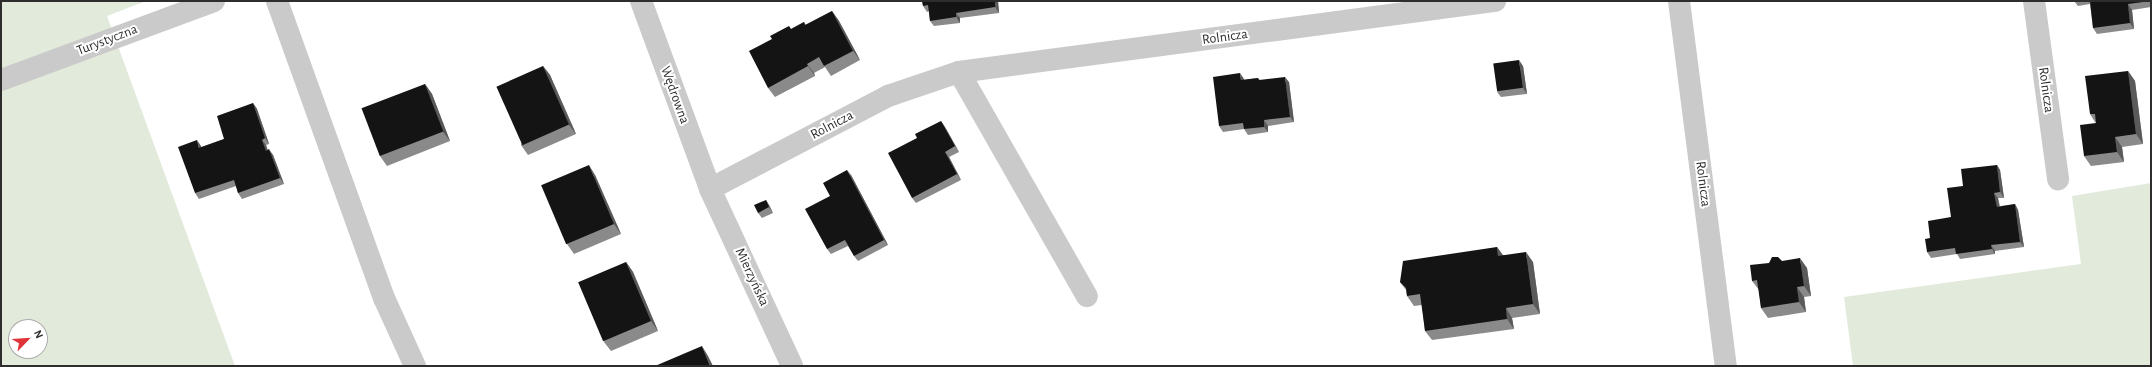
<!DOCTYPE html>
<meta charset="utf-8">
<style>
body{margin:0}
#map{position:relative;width:2152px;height:367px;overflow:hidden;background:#fff;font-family:"Alegreya Sans",sans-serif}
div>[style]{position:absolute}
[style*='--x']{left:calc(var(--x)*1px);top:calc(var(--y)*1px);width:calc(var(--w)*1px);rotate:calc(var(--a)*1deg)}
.green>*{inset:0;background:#e2eadb}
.minor>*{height:22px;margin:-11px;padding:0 11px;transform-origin:11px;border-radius:11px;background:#cacaca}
.wall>*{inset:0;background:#8a8a8a}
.shaded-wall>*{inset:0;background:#5a5a5a}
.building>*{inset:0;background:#141414;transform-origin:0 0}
span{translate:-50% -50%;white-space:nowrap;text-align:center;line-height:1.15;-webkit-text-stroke:4px #fff;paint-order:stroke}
.street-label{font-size:14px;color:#2d2d2d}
.frame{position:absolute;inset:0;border:2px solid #2d2d2d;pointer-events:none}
.north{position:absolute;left:8px;top:319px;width:40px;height:40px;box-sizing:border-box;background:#fff;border:1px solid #ababab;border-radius:50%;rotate:65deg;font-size:11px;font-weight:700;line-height:16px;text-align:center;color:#2d2d2d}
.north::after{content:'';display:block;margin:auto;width:14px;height:18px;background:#df3338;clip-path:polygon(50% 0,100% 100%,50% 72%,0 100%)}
</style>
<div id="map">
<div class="green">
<i style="clip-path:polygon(evenodd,1px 1px,146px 1px,107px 16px,235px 366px,1px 366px,1px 1px,16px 327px,40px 327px,40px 351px,16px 351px,16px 327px)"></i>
<i style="clip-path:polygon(2151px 183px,2151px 366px,1853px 366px,1844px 297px,2081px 264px,2072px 196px)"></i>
</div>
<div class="minor">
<i style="--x:277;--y:1;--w:316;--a:70.2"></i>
<i style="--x:384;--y:298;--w:75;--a:65.5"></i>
<i style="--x:641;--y:1;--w:200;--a:69.8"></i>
<i style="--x:710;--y:189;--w:195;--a:65.1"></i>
<i style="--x:1679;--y:1;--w:368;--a:82.7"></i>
<i style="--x:2034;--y:1;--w:180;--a:82.3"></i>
<i style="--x:959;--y:72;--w:258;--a:60.3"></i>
<i style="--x:1;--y:80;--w:227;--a:-20.3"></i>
<i style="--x:710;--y:189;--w:201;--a:-27.6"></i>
<i style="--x:888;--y:96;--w:75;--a:-18.7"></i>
<i style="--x:959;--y:72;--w:541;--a:-7.55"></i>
</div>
<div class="wall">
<i style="clip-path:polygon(922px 1px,998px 1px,999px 13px,960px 18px,960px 23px,934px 26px,930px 21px,929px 11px,927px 12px,923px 6px)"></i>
<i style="clip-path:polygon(2074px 1px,2151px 1px,2151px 7px,2132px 10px,2134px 29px,2097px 34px,2093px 28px,2090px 4px,2078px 6px)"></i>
<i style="clip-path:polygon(832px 11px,839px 21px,860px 60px,831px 76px,825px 67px,814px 73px,815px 76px,775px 97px,768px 88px,791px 29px,804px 22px,806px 25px)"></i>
<i style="clip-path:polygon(543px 66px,550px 75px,576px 134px,528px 155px,521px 145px)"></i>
<i style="clip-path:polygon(1523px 66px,1527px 94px,1501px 97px,1497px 92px)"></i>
<i style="clip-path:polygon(2128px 71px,2135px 81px,2143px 144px,2122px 147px,2124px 162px,2091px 166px,2084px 156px,2096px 123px,2095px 122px,2090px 114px)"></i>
<i style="clip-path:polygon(1258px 78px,1260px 80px,1289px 82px,1294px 122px,1268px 126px,1268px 132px,1248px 135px,1244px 129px,1223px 132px,1219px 126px,1244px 79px,1244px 80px)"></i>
<i style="clip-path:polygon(425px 84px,432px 94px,450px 141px,387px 166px,380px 156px)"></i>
<i style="clip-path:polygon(253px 103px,257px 109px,269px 144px,266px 145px,267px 150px,273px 155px,284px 184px,242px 199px,238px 193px,236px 186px,199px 199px,195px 193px,201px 146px,201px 147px,224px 139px)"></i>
<i style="clip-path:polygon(941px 121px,945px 127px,959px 152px,949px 157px,961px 180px,916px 203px,912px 198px)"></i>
<i style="clip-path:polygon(1997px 165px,2000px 170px,2004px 198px,1998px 198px,2000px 206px,2015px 204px,2018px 210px,2024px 247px,1995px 251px,1995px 254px,1960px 259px,1957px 254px,1931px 258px,1927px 252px,1930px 238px,1951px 217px,1963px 186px)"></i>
<i style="clip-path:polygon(595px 175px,621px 234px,574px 254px,567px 244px)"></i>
<i style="clip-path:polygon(851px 175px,888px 245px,858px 261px,854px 256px,848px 246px,831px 254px,827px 249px,830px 196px)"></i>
<i style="clip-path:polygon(766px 200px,769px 205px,773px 213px,762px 218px,758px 213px)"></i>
<i style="clip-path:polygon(1497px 247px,1503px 255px,1533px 262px,1540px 314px,1512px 318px,1514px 329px,1432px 340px,1425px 331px,1422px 305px,1414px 306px,1407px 296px,1406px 290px,1400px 282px)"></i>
<i style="clip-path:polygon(1782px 261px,1807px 268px,1811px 296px,1804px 297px,1806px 312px,1768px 318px,1761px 308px,1759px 290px,1752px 281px,1769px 263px)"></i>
<i style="clip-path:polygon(626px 262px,633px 272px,658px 331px,611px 351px,604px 342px)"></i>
</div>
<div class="shaded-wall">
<i style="clip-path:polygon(995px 1px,998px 1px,999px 13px,995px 7px)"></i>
<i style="clip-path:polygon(2128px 4px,2132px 10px,2134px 29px,2130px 23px)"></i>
<i style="clip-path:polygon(832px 11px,839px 21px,860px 60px,853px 51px)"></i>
<i style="clip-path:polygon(956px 13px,960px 18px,960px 23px,956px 17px)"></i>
<i style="clip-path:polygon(1519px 60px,1523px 66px,1527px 94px,1523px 88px)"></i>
<i style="clip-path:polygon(807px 64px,814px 73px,815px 76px,808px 66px)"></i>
<i style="clip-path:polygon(543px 66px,550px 75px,576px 134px,569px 125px)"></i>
<i style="clip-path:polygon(2128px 71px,2135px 81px,2143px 144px,2136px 134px)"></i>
<i style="clip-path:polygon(1240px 73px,1244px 79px,1245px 85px,1241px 80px)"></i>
<i style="clip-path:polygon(1285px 77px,1289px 82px,1294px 122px,1290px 117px)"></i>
<i style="clip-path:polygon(425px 84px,432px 94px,450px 141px,443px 132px)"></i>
<i style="clip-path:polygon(253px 103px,257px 109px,269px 144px,265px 138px)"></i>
<i style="clip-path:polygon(1264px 120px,1268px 126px,1268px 132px,1264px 127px)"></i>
<i style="clip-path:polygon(941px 121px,945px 127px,959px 152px,955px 146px)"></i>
<i style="clip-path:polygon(2115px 137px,2122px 147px,2124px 162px,2117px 152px)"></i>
<i style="clip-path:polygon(197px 140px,201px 146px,203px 153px,199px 148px)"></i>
<i style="clip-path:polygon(262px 140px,266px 145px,270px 156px,266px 151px)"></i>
<i style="clip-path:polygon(269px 149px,273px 155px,284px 184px,280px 178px)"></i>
<i style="clip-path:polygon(945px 152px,949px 157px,961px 180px,957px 174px)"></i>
<i style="clip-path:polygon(589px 165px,595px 175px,621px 234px,614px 224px)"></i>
<i style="clip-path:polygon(1997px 165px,2000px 170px,2004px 198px,2000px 192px)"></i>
<i style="clip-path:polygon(847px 170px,851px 175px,888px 245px,884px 240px)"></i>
<i style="clip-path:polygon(1994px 193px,1998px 198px,2000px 212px,1997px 207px)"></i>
<i style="clip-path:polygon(766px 200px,769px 205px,773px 213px,769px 207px)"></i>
<i style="clip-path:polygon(2015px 204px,2018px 210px,2024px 247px,2020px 242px)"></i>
<i style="clip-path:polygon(1991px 245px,1995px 251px,1995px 254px,1992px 249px)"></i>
<i style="clip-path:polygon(1497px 247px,1504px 257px,1498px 256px)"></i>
<i style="clip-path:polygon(1526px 252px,1533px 262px,1540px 314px,1533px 304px)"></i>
<i style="clip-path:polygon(1800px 258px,1807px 268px,1811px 296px,1804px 286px)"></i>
<i style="clip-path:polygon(626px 262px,633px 272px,658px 331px,651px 321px)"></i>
<i style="clip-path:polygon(1797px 287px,1804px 297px,1806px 312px,1799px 302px)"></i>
<i style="clip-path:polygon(1506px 308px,1512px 318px,1514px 329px,1507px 319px)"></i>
<i style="clip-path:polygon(702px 346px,708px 356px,713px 366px,710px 366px)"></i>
</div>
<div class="building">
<i style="clip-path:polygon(922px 1px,995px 1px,995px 7px,956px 13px,956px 17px,930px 21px,928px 5px,923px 6px)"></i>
<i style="clip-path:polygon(2090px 1px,2151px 1px,2128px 4px,2130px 23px,2093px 28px)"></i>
<i style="clip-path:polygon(832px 11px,853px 51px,824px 66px,819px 57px,807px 64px,808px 66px,768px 88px,749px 51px,772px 39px,770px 36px,789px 26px,791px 29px,804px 22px,805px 25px)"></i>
<i style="left:1519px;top:60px;width:28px;height:26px;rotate:82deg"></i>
<i style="left:543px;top:66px;width:64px;height:51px;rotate:66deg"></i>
<i style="clip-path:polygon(2128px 71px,2136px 134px,2115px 137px,2117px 152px,2084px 156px,2080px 125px,2096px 123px,2095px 114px,2090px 114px,2085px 76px)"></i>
<i style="clip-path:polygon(1240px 73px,1241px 80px,1258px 78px,1259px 80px,1285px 77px,1290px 117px,1264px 120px,1264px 127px,1244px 129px,1243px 123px,1219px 126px,1213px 77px)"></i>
<i style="left:425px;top:84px;width:51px;height:68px;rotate:69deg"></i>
<i style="clip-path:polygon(253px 103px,265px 138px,262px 140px,266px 151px,269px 149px,280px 178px,238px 193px,234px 180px,195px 193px,178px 147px,197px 140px,199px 148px,224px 139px,217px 116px)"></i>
<i style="clip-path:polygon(941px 121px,955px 146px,945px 152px,957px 174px,912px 198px,888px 153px,917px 138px,915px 134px)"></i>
<i style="left:589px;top:165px;width:64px;height:52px;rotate:67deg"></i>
<i style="clip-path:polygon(1997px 165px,2000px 192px,1994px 193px,1997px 207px,2015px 204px,2020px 242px,1991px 245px,1992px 249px,1956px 254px,1955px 248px,1927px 252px,1925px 239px,1930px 238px,1928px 221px,1951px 217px,1947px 188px,1963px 186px,1961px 169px)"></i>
<i style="clip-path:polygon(847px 170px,884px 240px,854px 256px,845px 240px,827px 249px,805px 209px,830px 196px,823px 183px)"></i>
<i style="clip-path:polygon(766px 200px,769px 207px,758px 213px,754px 205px)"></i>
<i style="clip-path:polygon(1497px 247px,1498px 256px,1526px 252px,1533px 304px,1506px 308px,1507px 319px,1425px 331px,1420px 294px,1407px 296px,1406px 288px,1400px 282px,1403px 261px)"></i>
<i style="clip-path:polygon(1772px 257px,1778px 257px,1782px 261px,1800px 258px,1804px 286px,1797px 287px,1799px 302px,1761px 308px,1757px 280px,1752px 281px,1750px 265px,1769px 263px)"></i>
<i style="left:626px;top:262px;width:64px;height:52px;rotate:67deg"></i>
<i style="clip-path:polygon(702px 346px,710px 366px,655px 366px)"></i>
</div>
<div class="street-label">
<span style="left:1225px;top:37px;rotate:-8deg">Rolnicza</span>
<span style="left:107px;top:40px;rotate:-21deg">Turystyczna</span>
<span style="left:2046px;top:90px;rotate:82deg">Rolnicza</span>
<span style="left:675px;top:95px;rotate:70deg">Wędrowna</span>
<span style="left:832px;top:125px;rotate:-28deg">Rolnicza</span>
<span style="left:1703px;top:184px;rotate:83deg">Rolnicza</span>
<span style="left:752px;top:277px;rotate:65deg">Mierzyńska</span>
</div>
<div class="frame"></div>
<div class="north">N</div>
</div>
